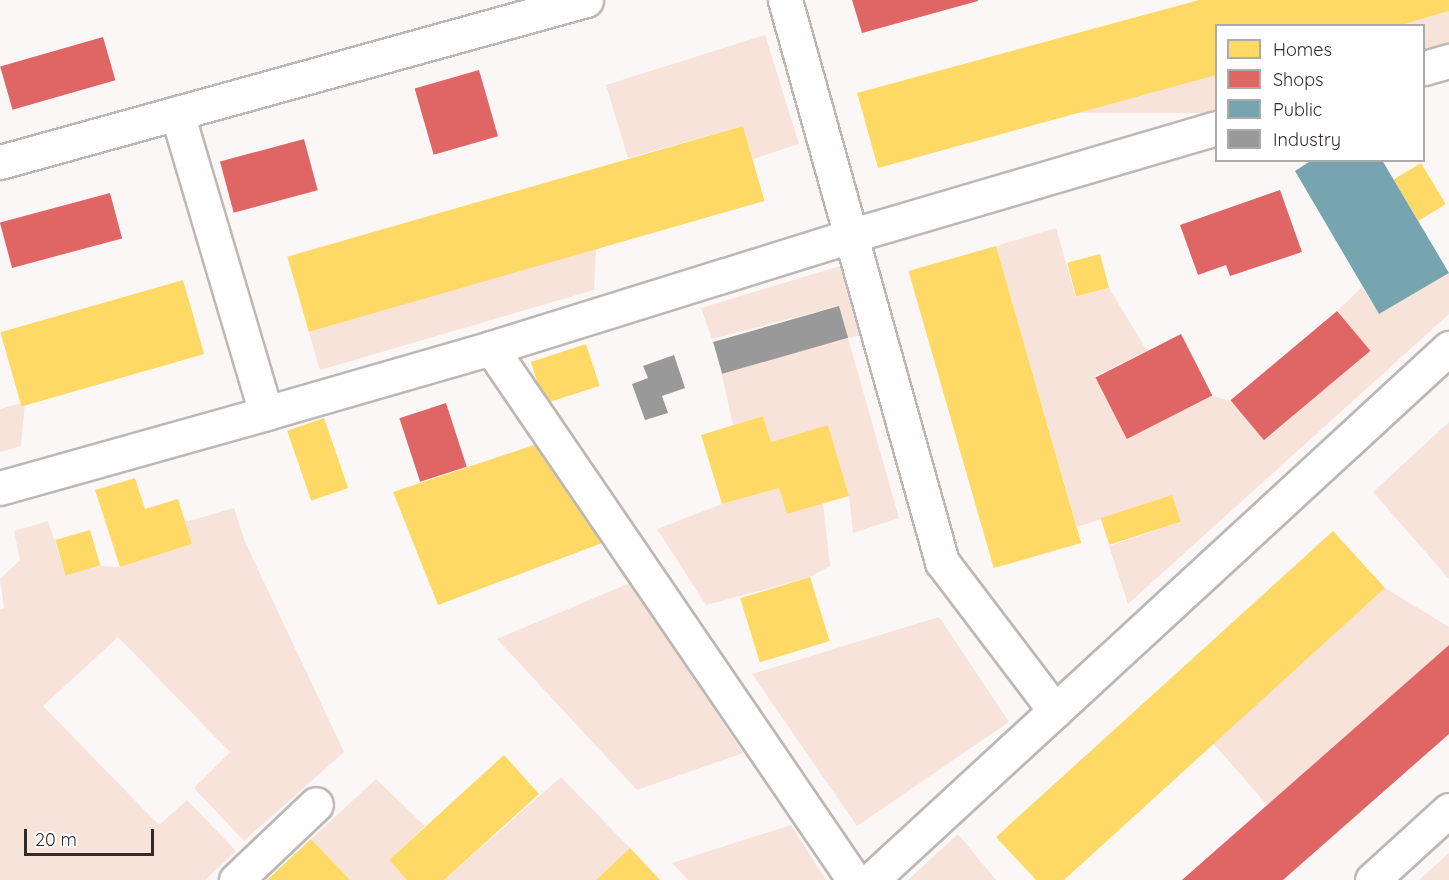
<!DOCTYPE html>
<style>
body{margin:0}
#map{position:relative;width:1449px;height:880px;overflow:hidden;background:#fbf7f6;font-family:Quicksand,sans-serif}
div>[style]{position:absolute}
[style*='--x']{left:calc(var(--x)*1px);top:calc(var(--y)*1px);width:calc(var(--w)*1px);rotate:calc(var(--a)*1deg)}
.green>*{inset:0;background:#f7e3d9;transform-origin:0 0}
.homes>*{inset:0;background:#ffd966;transform-origin:0 0}
.shops>*{inset:0;background:#e06666;transform-origin:0 0}
.public>*{inset:0;background:#76a5af}
.industry>*{inset:0;background:#999;transform-origin:0 0}
.roads{filter:drop-shadow(2px 0 #bdb8b6) drop-shadow(-2px 0 #bdb8b6) drop-shadow(0 2px #bdb8b6) drop-shadow(0 -2px #bdb8b6)}
.minor>*{height:33px;margin:-16.5px;padding:0 16.5px;transform-origin:16.5px;border-radius:16.5px;background:#fefefe}
.major>*{height:33px;margin:-16.5px;padding:0 16.5px;transform-origin:16.5px;border-radius:16.5px;background:#fefefe}
span{translate:-50% -50%;white-space:nowrap;text-align:center;line-height:1.15;-webkit-text-stroke:6px #fff;paint-order:stroke}
.legend{position:absolute;left:1215px;top:24px;width:210px;height:138px;box-sizing:border-box;background:#fff;border:2px solid #adaba9;margin:0;padding:8px 10px;list-style:none;font-size:18px;color:#332c29}
.legend li{display:flex;align-items:center;gap:12px;height:30px}
.legend b{width:30px;border:2px solid #adaba9}
.scale{position:absolute;left:24px;top:829px;width:130px;height:27px;box-sizing:border-box;border:3px solid #332c29;border-top:0;padding-left:8px;font-size:18px;line-height:21px;white-space:nowrap;color:#332c29;-webkit-text-stroke:4px #fff;paint-order:stroke}
</style>
<div id="map">
<div class="green">
<i style="clip-path:polygon(1449px 11px,1449px 47px,1424px 54px,1424px 26px,1398px 26px)"></i>
<i style="clip-path:polygon(765px 35px,799px 144px,753px 159px,743px 126px,628px 158px,606px 85px)"></i>
<i style="left:1216px;top:75px;width:38px;height:258px;rotate:90deg"></i>
<i style="clip-path:polygon(1056px 228px,1076px 297px,1109px 288px,1147px 351px,1095px 376px,1126px 438px,1212px 396px,1231px 401px,1265px 440px,1370px 351px,1337px 311px,1362px 287px,1379px 314px,1449px 273px,1449px 314px,1128px 604px,1109px 546px,1180px 522px,1171px 496px,1077px 527px,996px 246px)"></i>
<i style="clip-path:polygon(596px 247px,594px 290px,320px 370px,307px 326px)"></i>
<i style="clip-path:polygon(847px 264px,866px 334px,848px 338px,899px 518px,853px 533px,849px 496px,828px 425px,771px 442px,763px 416px,733px 425px,721px 371px,848px 338px,839px 306px,712px 339px,701px 308px)"></i>
<i style="clip-path:polygon(25px 402px,21px 446px,0 452px,0 409px)"></i>
<i style="clip-path:polygon(1449px 422px,1449px 579px,1373px 492px)"></i>
<i style="clip-path:polygon(779px 488px,787px 514px,823px 503px,830px 566px,810px 577px,706px 605px,657px 529px,722px 504px)"></i>
<i style="clip-path:polygon(234px 508px,245px 542px,344px 752px,244px 841px,194px 788px,230px 752px,118px 637px,43px 706px,159px 825px,187px 800px,236px 851px,205px 880px,0 880px,0 609px,4px 608px,0 579px,20px 560px,14px 531px,48px 521px,66px 575px,100px 566px,120px 567px,192px 544px,185px 522px)"></i>
<i style="clip-path:polygon(630px 583px,743px 753px,637px 790px,497px 639px)"></i>
<i style="clip-path:polygon(1385px 588px,1449px 627px,1449px 645px,1267px 805px,1213px 743px)"></i>
<i style="clip-path:polygon(939px 617px,1009px 722px,857px 826px,752px 674px)"></i>
<i style="clip-path:polygon(561px 777px,630px 848px,596px 880px,444px 880px)"></i>
<i style="clip-path:polygon(376px 779px,425px 826px,389px 860px,407px 880px,350px 880px,311px 839px)"></i>
<i style="clip-path:polygon(791px 825px,826px 880px,688px 880px,672px 863px)"></i>
<i style="clip-path:polygon(958px 834px,996px 880px,908px 880px)"></i>
<i style="clip-path:polygon(1449px 853px,1449px 880px,1419px 880px)"></i>
</div>
<div class="homes">
<i style="clip-path:polygon(1199px 0,1449px 0,1449px 11px,1398px 26px,1216px 26px,1216px 75px,878px 168px,857px 93px)"></i>
<i style="left:743px;top:126px;width:78px;height:474px;rotate:74deg"></i>
<i style="left:1421px;top:163px;width:48px;height:32px;rotate:59deg"></i>
<i style="left:996px;top:246px;width:309px;height:91px;rotate:74deg"></i>
<i style="left:1100px;top:254px;width:35px;height:34px;rotate:75deg"></i>
<i style="left:183px;top:280px;width:77px;height:190px;rotate:74deg"></i>
<i style="left:586px;top:344px;width:44px;height:58px;rotate:72deg"></i>
<i style="clip-path:polygon(763px 416px,771px 442px,828px 425px,849px 496px,787px 514px,779px 488px,722px 504px,701px 435px)"></i>
<i style="left:324px;top:418px;width:74px;height:39px;rotate:71deg"></i>
<i style="clip-path:polygon(537px 444px,602px 543px,438px 605px,393px 492px)"></i>
<i style="clip-path:polygon(135px 478px,145px 509px,178px 499px,192px 544px,120px 567px,95px 490px)"></i>
<i style="left:1172px;top:495px;width:28px;height:75px;rotate:72deg"></i>
<i style="left:90px;top:530px;width:37px;height:36px;rotate:74deg"></i>
<i style="clip-path:polygon(1333px 531px,1385px 588px,1064px 880px,1036px 880px,996px 837px)"></i>
<i style="left:810px;top:577px;width:67px;height:73px;rotate:73deg"></i>
<i style="clip-path:polygon(504px 755px,539px 794px,444px 880px,407px 880px,389px 860px)"></i>
<i style="clip-path:polygon(311px 839px,350px 880px,267px 880px)"></i>
<i style="clip-path:polygon(630px 848px,660px 880px,596px 880px)"></i>
</div>
<div class="shops">
<i style="clip-path:polygon(852px 0,978px 0,978px 1px,862px 33px)"></i>
<i style="left:103px;top:37px;width:45px;height:107px;rotate:74deg"></i>
<i style="left:479px;top:70px;width:69px;height:67px;rotate:74deg"></i>
<i style="left:304px;top:139px;width:53px;height:87px;rotate:75deg"></i>
<i style="clip-path:polygon(1280px 190px,1302px 252px,1230px 276px,1226px 265px,1198px 275px,1180px 225px)"></i>
<i style="left:110px;top:193px;width:47px;height:114px;rotate:75deg"></i>
<i style="left:1337px;top:311px;width:52px;height:139px;rotate:50deg"></i>
<i style="left:1181px;top:334px;width:69px;height:96px;rotate:63deg"></i>
<i style="left:446px;top:403px;width:67px;height:49px;rotate:72deg"></i>
<i style="clip-path:polygon(1449px 645px,1449px 734px,1283px 880px,1182px 880px)"></i>
</div>
<div class="public">
<i style="clip-path:polygon(1312px 160px,1382px 160px,1449px 273px,1379px 314px,1295px 171px)"></i>
</div>
<div class="industry">
<i style="left:839px;top:306px;width:33px;height:131px;rotate:74deg"></i>
<i style="clip-path:polygon(674px 355px,685px 388px,662px 396px,668px 413px,645px 420px,632px 384px,648px 378px,643px 366px)"></i>
</div>
<div class="roads">
<div class="minor">
<i style="--x:785;--y:0;--w:584;--a:74.39"></i>
<i style="--x:942;--y:562;--w:187;--a:52.8"></i>
<i style="--x:1424;--y:68;--w:26;--a:-16"></i>
<i style="--x:177;--y:113;--w:313;--a:73.5"></i>
<i style="--x:266;--y:413;--w:234;--a:-16.1"></i>
<i style="--x:491;--y:348;--w:644;--a:55.69"></i>
<i style="--x:0;--y:162;--w:608;--a:-15.45"></i>
<i style="--x:491;--y:348;--w:379;--a:-17.3"></i>
<i style="--x:853;--y:235;--w:378;--a:-16.4"></i>
<i style="--x:0;--y:488;--w:276;--a:-15.7"></i>
<i style="--x:236;--y:880;--w:110;--a:-43.5"></i>
<i style="--x:871;--y:880;--w:786;--a:-42.63"></i>
</div>
<div class="major">
<i style="--x:1372;--y:880;--w:104;--a:-42.3"></i>
</div>
</div>
<ul class="legend">
<li><b style="height:16px;background:#ffd966"></b>Homes</li>
<li><b style="height:16px;background:#e06666"></b>Shops</li>
<li><b style="height:16px;background:#76a5af"></b>Public</li>
<li><b style="height:16px;background:#999"></b>Industry</li>
</ul>
<div class="scale">20 m</div>
</div>
